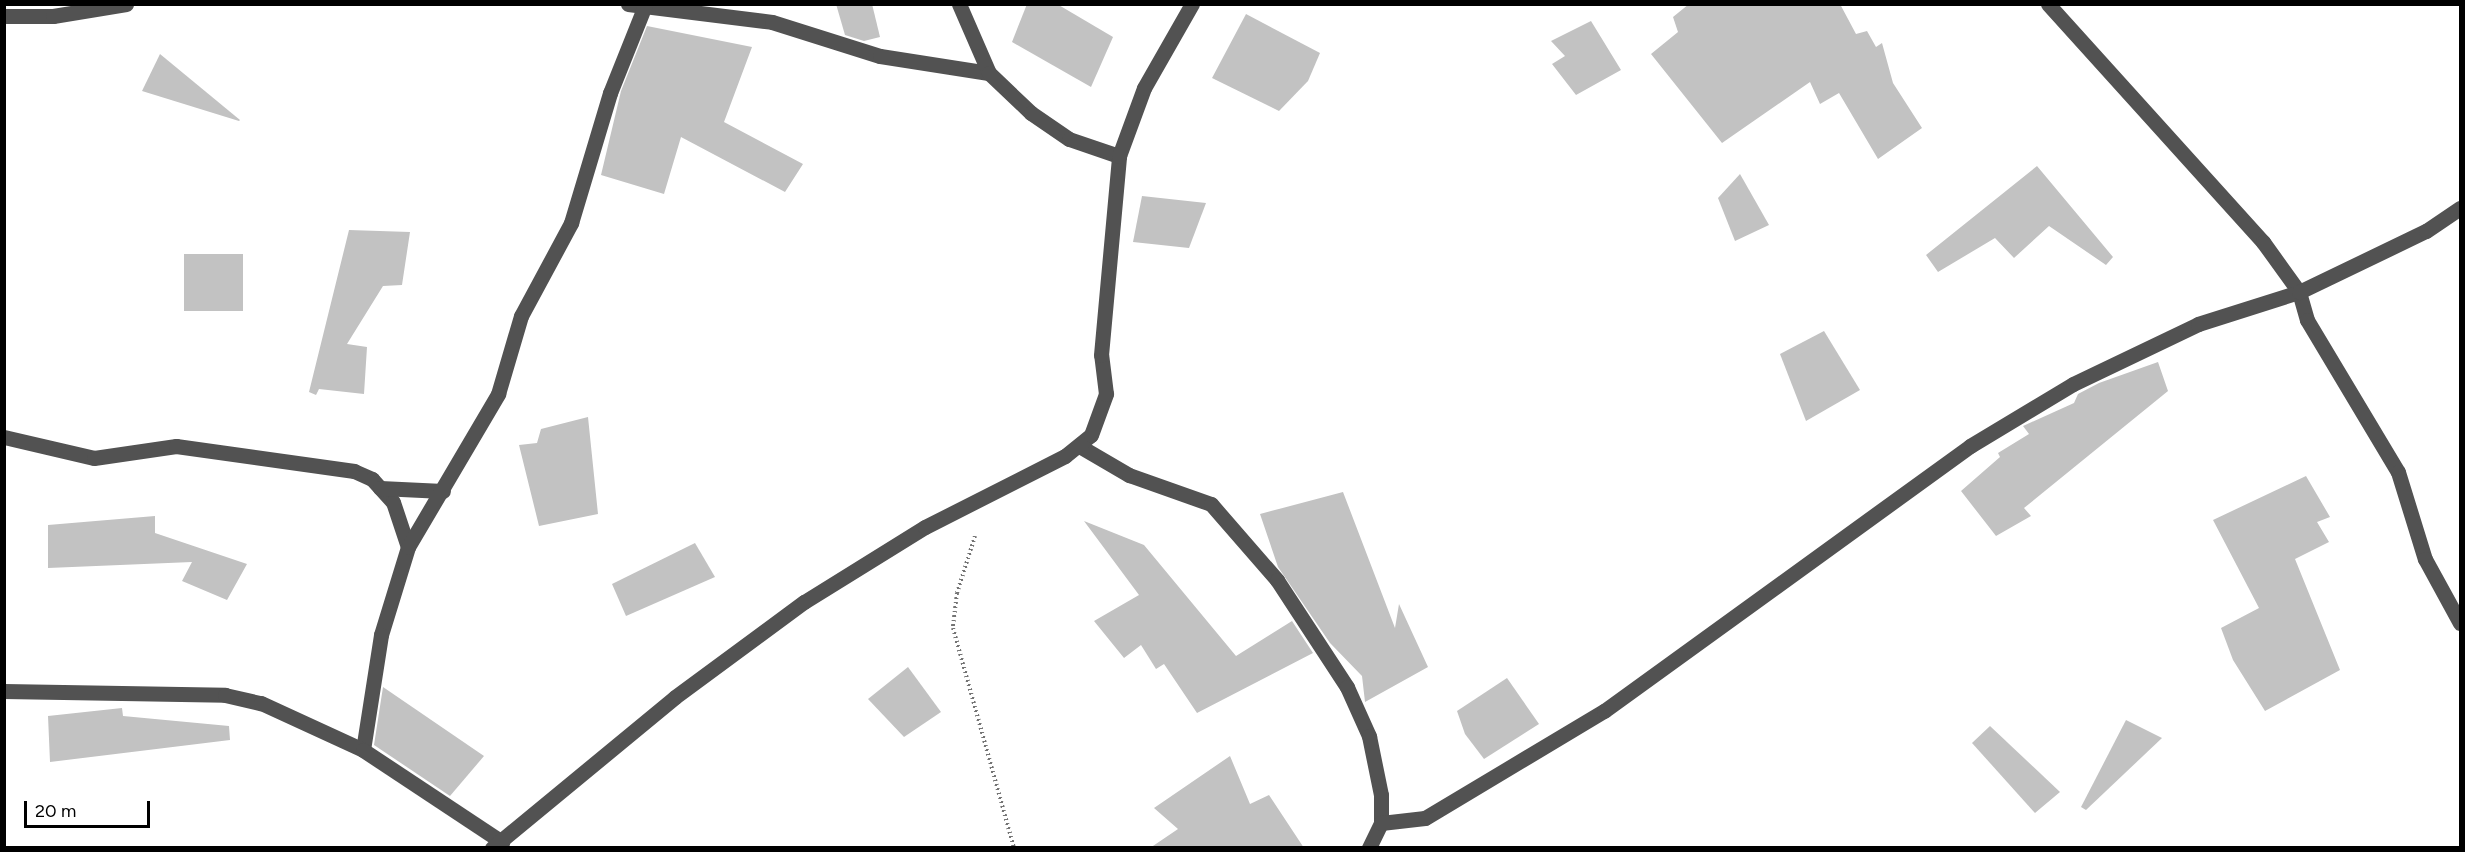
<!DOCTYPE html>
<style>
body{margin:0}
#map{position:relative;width:2465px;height:852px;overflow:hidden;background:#fff;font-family:Figtree,sans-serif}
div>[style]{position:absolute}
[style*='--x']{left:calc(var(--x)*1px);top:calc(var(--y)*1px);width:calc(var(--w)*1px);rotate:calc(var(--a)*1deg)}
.building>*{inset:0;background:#c2c2c2;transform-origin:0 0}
.path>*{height:4px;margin-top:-2px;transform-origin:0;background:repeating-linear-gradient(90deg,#747474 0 1.5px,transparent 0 4.5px)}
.minor>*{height:15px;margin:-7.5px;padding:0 7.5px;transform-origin:7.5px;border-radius:7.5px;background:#525252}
span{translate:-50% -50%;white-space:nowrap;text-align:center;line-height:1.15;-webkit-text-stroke:4.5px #fff;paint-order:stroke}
.frame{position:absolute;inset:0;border:6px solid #000;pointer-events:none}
.scale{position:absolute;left:24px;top:801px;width:126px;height:27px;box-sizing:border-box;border:3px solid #000;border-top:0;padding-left:8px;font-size:18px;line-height:21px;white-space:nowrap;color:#000;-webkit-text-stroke:4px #fff;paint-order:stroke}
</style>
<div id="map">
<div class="building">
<i style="clip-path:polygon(836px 4px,872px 4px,880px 37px,864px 41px,845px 35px)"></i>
<i style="clip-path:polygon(1027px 4px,1057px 4px,1113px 37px,1091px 87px,1012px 42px)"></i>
<i style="clip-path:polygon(1689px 4px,1840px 4px,1856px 34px,1867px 31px,1876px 47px,1882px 43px,1893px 83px,1922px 128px,1878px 159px,1839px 93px,1820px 104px,1810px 82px,1722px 143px,1651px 54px,1678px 32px,1673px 17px)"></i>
<i style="clip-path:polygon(1246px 14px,1320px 53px,1308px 81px,1279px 111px,1212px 78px)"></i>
<i style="clip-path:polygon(1591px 21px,1621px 70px,1576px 95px,1552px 64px,1565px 56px,1551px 41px)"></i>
<i style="clip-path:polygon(647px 26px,752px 47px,724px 122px,803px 164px,785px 192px,681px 137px,664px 194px,601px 175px,621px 91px)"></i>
<i style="clip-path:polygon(160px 54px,240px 120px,239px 121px,142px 91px)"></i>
<i style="clip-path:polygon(2037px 166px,2113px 257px,2106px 265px,2049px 226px,2014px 258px,1995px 238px,1938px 272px,1926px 255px)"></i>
<i style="clip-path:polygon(1740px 174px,1769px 225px,1735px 241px,1718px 198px)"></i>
<i style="clip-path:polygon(1142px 196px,1206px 203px,1189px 248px,1133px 242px)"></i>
<i style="clip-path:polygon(349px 230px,410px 232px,402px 285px,383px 286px,347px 344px,367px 347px,364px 394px,319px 389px,316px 395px,309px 392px)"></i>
<i style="left:184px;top:254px;width:59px;height:57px"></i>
<i style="clip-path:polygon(1824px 331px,1860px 390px,1806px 421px,1780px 354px)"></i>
<i style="clip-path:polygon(2158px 362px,2168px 391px,2024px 508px,2031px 516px,1996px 536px,1961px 491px,2000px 457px,1998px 453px,2029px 434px,2023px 426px,2074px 403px,2078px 394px,2099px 383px)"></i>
<i style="clip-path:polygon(588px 417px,598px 514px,539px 526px,519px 445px,537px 443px,541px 429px)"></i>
<i style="clip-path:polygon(2306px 476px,2330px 517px,2317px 522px,2329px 542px,2295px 559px,2340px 670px,2265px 711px,2233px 660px,2221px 628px,2259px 608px,2213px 520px)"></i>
<i style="clip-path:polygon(1343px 492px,1395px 628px,1399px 604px,1428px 667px,1365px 702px,1362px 676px,1330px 643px,1278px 567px,1260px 514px)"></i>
<i style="clip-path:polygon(155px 516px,155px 533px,247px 564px,227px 600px,182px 581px,192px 562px,48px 568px,48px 525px)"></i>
<i style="clip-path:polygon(1084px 521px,1144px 545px,1236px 656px,1292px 621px,1313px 653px,1197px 713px,1164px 664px,1156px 669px,1141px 645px,1124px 658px,1094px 621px,1139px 595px)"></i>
<i style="clip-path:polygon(695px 543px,715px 577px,626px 616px,612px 584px)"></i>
<i style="clip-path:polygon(908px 667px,941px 712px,904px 737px,868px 699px)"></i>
<i style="clip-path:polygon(1507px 678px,1539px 724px,1484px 759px,1465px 734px,1457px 711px)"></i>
<i style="clip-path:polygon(383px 687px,484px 756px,450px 796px,374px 745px)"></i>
<i style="clip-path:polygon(122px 708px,123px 716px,229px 726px,230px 740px,50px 762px,48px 716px)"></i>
<i style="clip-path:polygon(2126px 720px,2162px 738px,2086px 810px,2081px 807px)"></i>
<i style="clip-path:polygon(1990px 726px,2060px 792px,2035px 813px,1972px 743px)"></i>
<i style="clip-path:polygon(1230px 756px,1250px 804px,1269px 795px,1304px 848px,1150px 848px,1178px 829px,1154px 808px)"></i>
</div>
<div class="path">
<i style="--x:975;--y:536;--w:60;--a:107.5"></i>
<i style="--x:957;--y:593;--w:35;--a:97"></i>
<i style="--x:953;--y:628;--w:228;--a:74.5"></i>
</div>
<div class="minor">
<i style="--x:628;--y:4;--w:145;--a:7.1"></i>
<i style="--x:772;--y:22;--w:113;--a:17.5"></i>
<i style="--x:880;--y:56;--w:110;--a:8.9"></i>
<i style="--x:959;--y:4;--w:75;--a:66.5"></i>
<i style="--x:989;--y:73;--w:58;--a:43.6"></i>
<i style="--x:1031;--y:113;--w:46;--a:34.4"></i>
<i style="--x:1069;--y:139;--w:53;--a:18.8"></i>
<i style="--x:2048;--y:4;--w:321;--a:47.9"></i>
<i style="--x:2263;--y:242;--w:62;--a:54.2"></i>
<i style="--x:2299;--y:292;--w:29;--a:74"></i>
<i style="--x:2307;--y:320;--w:177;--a:59.1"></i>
<i style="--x:2398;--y:472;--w:91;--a:72.8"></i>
<i style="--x:2425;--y:559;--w:73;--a:61.3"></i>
<i style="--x:4;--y:16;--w:49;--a:0"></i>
<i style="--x:53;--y:16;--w:74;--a:-9.3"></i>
<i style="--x:4;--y:437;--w:92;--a:13.1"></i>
<i style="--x:94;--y:458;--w:83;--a:-8.3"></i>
<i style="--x:176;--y:446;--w:180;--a:8"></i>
<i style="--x:354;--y:471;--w:20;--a:24"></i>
<i style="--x:372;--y:479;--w:31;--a:48"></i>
<i style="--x:393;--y:502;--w:47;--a:71.6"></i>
<i style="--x:408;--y:547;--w:92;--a:107.1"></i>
<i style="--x:381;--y:635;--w:116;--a:98.9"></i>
<i style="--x:1081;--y:447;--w:56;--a:30.3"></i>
<i style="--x:1129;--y:475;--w:87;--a:19.5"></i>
<i style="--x:1211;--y:504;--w:101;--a:49"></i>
<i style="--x:1277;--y:580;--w:128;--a:56.8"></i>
<i style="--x:1347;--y:687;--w:54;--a:65.8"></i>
<i style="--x:1369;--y:736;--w:60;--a:78.5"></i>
<i style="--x:1381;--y:795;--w:28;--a:90"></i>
<i style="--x:1381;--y:823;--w:28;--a:116"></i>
<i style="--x:380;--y:488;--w:63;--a:2.7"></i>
<i style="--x:408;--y:547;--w:178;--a:-59.5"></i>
<i style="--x:498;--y:394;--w:81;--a:-73.6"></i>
<i style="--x:521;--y:316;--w:106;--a:-61.7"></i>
<i style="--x:571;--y:223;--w:136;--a:-73.3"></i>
<i style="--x:610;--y:93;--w:92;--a:-68.2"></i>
<i style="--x:4;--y:691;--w:221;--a:1"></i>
<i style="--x:225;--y:695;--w:37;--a:13"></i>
<i style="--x:261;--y:703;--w:112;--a:24.7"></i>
<i style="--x:363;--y:750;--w:167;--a:33.5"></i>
<i style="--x:1381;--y:823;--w:44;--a:-6.5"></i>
<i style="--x:1425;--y:818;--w:209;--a:-30.9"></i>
<i style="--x:1604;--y:711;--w:452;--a:-35.9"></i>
<i style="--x:1970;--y:446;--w:120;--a:-31"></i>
<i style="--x:2073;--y:384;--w:139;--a:-25.6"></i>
<i style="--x:2198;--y:324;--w:106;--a:-17.6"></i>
<i style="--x:2299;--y:292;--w:141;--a:-25.7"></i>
<i style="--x:2426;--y:231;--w:41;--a:-34.1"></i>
<i style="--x:492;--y:848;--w:237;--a:-39.5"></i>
<i style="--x:675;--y:697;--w:160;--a:-36.4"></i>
<i style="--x:804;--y:602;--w:142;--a:-31.8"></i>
<i style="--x:925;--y:527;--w:157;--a:-26.9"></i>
<i style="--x:1065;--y:456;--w:33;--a:-39"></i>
<i style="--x:1091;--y:435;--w:44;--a:-69.9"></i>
<i style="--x:1106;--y:394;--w:39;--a:-97"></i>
<i style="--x:1101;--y:355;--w:200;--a:-84.8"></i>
<i style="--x:1119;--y:156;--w:72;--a:-69.8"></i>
<i style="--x:1144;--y:88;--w:97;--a:-60.3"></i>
</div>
<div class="frame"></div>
<div class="scale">20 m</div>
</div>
